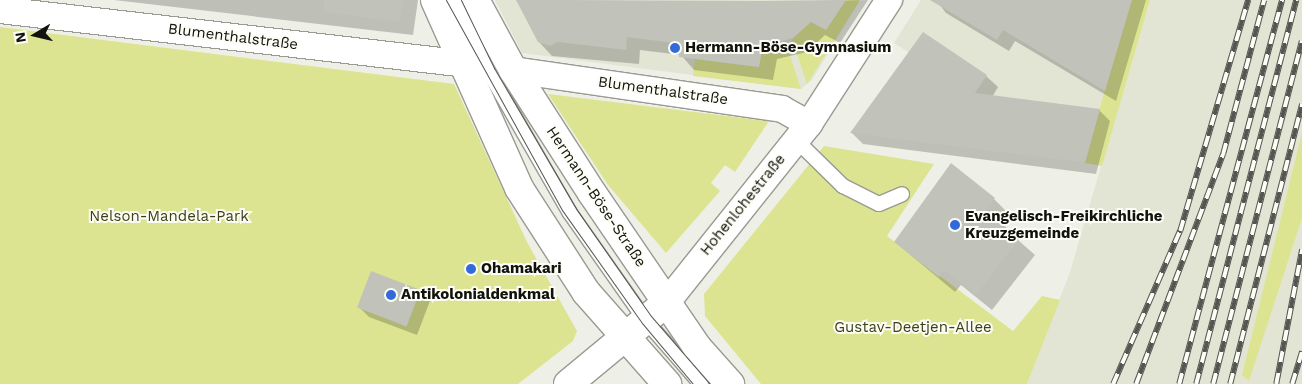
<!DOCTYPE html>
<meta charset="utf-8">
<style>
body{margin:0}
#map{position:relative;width:1302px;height:384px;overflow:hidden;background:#eef0e7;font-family:"Work Sans",sans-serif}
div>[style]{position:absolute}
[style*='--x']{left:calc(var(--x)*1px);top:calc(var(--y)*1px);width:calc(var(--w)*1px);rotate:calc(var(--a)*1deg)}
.built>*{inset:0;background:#e2e4d4}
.green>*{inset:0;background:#dde491}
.shadow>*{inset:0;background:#0003}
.building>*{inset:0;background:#c1c2b9;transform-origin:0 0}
.roads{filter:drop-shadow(1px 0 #999a92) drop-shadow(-1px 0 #999a92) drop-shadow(0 1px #999a92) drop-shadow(0 -1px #999a92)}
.lane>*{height:14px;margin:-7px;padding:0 7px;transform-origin:7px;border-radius:7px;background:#fff}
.street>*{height:26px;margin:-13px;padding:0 13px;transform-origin:13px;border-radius:13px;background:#fff}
.secondary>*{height:28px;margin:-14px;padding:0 14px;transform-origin:14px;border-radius:14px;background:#fff}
.tram>*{height:1px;margin:-0.5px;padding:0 0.5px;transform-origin:0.5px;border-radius:0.5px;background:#555551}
.rail>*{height:5.5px;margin-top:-2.75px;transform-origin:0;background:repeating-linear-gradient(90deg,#fcfdf4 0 11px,#555551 0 22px);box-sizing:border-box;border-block:1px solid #555551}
.dots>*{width:14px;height:14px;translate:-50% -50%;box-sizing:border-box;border:2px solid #fcfdf4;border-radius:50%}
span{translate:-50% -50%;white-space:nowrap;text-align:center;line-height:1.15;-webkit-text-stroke:4px #fcfdf4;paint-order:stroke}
.street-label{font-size:15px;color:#11110e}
.poi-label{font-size:15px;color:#11110e;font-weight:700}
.left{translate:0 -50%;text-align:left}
.park-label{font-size:15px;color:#3d3f14}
.north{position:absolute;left:10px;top:10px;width:50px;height:50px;-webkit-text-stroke:4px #fcfdf4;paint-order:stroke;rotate:261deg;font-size:14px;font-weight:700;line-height:20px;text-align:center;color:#11110e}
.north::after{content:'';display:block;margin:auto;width:18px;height:22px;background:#11110e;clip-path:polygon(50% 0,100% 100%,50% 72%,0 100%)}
</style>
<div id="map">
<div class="built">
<i style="clip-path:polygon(495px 0,860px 0,812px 80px,801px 89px,522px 53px)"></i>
<i style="clip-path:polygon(921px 0,995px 0,1110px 71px,1085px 163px,939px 144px,925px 63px,894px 43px)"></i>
<i style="clip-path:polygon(1150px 0,1302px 0,1302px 384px,1027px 384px,1070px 272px)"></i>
</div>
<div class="green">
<i style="clip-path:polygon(846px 0,860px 0,807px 84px,792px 39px,810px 22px,826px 30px)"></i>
<i style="clip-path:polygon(1129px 0,1150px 0,1102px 166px,1085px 163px)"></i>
<i style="clip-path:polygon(0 27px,454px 84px,527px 242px,577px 331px,573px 341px,518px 384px,0 384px)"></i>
<i style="clip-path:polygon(787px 47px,801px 89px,693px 76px,695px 59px,759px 67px,761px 51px)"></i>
<i style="clip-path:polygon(548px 94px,769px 121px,735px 172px,725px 165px,711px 183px,720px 191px,666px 253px,608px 185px)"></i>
<i style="clip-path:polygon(1302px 133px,1302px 218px,1249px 381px,1242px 375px)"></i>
<i style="clip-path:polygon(824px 146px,934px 164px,887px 236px,1013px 331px,1042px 296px,1060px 300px,1027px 384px,761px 384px,705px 316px,704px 294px)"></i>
</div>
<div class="shadow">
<i style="clip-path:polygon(114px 0,418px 0,413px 35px)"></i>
<i style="clip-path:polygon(517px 0,760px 2px,868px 0,840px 43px,825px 35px,807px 52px,777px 59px,773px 80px,694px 70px,681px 55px,640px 50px,639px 64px,552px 56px,539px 42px)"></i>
<i style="clip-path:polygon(936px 0,1146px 0,1116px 101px,1015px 41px,1009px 51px,946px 13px)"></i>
<i style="clip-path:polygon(986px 76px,998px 87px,992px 97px,1099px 110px,1110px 121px,1096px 174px,863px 144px,852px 133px)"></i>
<i style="clip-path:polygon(994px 199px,1010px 215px,1002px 226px,1035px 255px,992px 310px,961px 285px,955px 292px,895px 242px)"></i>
<i style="clip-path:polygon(372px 273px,420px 291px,430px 301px,417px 335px,369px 317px,359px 307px)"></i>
</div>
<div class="building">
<i style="clip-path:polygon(324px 0,403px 0,400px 22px,324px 12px)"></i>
<i style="clip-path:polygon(516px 0,759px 1px,846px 0,826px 30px,811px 22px,793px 38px,763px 46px,759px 67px,679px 57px,681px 44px,627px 37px,626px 50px,558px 42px,550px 46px,538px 42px)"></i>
<i style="clip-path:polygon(930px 0,1132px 0,1105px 91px,1003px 30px,997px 40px)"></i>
<i style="clip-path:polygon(923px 32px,987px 75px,975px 93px,1100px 109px,1085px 163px,850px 133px)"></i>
<i style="clip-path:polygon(951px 163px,995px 198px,985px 211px,1020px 238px,976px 295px,944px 270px,939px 277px,894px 242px)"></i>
<i style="left:371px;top:271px;width:53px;height:39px;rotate:21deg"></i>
</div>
<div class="roads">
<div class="lane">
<i style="--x:454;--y:0;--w:74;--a:64.5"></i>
<i style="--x:486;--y:67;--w:168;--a:60.1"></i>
<i style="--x:570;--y:213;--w:132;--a:54.9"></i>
<i style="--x:646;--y:321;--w:84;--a:48.9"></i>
<i style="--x:796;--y:140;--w:66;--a:44.4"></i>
<i style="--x:843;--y:186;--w:40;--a:26.6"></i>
<i style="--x:879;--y:204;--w:25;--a:-23"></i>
</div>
<div class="street">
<i style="--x:0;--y:10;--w:470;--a:6.6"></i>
<i style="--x:513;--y:70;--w:272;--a:8.2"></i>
<i style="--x:782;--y:109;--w:31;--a:29"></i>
<i style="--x:667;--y:302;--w:228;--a:-51.4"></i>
<i style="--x:809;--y:124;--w:148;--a:-57.2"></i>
</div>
<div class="secondary">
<i style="--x:435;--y:0;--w:206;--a:65.9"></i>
<i style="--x:519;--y:188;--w:124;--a:57.2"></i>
<i style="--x:586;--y:292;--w:123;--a:48.6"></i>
<i style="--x:475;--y:0;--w:80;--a:61.5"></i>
<i style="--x:513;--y:70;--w:146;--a:57.3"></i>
<i style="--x:592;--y:193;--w:186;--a:55.7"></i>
<i style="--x:697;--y:347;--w:50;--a:48.3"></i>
<i style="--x:568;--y:384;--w:129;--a:-39.6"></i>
</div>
</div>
<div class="tram">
<i style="--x:446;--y:0;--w:240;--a:61.1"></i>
<i style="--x:562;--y:210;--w:138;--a:54.7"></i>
<i style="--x:642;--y:323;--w:80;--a:50.1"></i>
<i style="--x:461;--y:0;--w:76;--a:64.1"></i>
<i style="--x:494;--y:68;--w:164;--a:59.7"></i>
<i style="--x:577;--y:210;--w:129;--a:55.1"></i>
<i style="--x:651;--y:316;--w:90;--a:49.1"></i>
</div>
<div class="rail">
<i style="--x:1113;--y:384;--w:167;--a:-66.4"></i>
<i style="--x:1180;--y:231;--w:241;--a:-73.6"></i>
<i style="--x:1136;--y:384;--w:246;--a:-69.3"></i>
<i style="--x:1223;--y:154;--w:159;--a:-75.1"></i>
<i style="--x:1179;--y:384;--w:398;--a:-75"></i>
<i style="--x:1196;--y:384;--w:397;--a:-75.4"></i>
<i style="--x:1213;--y:384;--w:354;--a:-75.5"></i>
<i style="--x:1230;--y:384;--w:289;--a:-75.6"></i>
<i style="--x:1276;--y:384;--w:137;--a:-79.1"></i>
<i style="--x:1292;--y:384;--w:34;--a:-73"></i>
</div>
<div class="dots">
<i style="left:675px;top:48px;background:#336ad9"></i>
<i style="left:955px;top:225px;background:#336ad9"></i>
<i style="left:471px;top:269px;background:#336ad9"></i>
<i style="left:391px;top:295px;background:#336ad9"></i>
</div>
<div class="street-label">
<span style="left:233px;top:37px;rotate:7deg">Blumenthalstraße</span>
<span style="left:663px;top:91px;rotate:8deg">Blumenthalstraße</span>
<span style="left:596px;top:197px;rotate:56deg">Hermann-Böse-Straße</span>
<span style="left:743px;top:205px;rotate:-51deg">Hohenlohestraße</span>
</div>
<div class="poi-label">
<span class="left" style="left:685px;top:48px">Hermann-Böse-Gymnasium</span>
<span class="left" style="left:965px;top:225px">Evangelisch-Freikirchliche<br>Kreuzgemeinde</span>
<span class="left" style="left:481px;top:269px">Ohamakari</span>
<span class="left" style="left:401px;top:295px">Antikolonialdenkmal</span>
</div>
<div class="park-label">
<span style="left:169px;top:217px">Nelson-Mandela-Park</span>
<span style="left:913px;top:328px">Gustav-Deetjen-Allee</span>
</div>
<div class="north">N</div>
</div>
